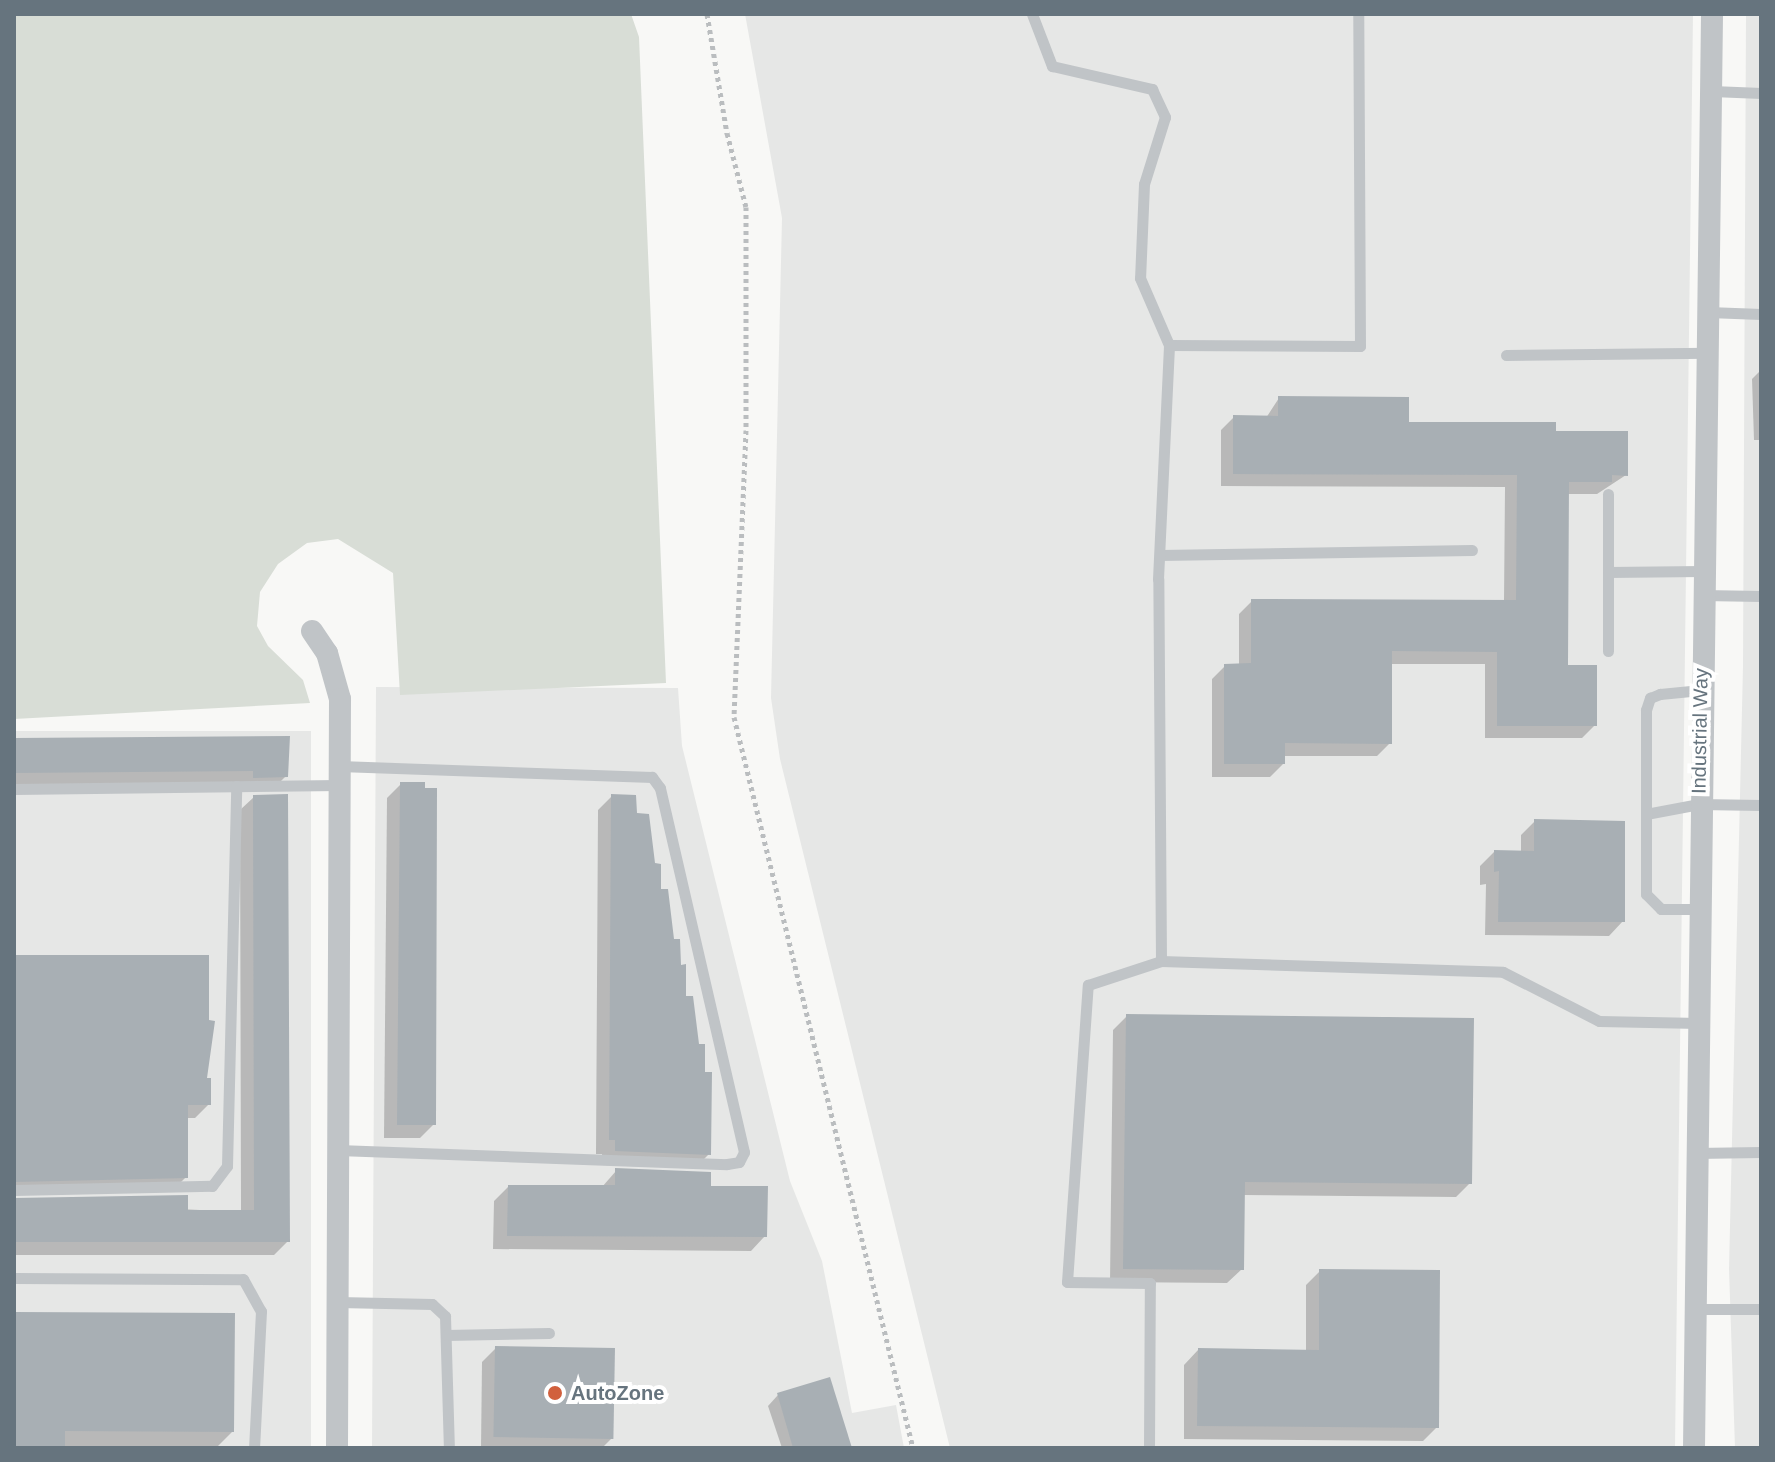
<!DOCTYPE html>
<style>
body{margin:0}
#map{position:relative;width:1775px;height:1462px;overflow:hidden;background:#f8f8f6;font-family:Arial,sans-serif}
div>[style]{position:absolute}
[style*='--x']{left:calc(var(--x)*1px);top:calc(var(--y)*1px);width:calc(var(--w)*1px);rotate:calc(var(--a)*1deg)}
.built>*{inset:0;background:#e6e7e6;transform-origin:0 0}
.green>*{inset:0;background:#d8ddd6}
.shadow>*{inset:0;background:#0003}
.building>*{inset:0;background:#a8afb4;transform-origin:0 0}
.path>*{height:5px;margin-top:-2.5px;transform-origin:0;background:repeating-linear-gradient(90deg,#babdbf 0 4px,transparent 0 8px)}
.lane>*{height:11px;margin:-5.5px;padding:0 5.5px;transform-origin:5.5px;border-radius:5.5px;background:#c0c4c7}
.street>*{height:22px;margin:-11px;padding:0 11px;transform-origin:11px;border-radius:11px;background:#c0c4c7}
.dots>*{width:22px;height:22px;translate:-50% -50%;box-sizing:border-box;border:4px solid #fff;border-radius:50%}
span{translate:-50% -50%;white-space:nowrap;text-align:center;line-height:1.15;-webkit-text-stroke:8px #fff;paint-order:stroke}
.street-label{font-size:20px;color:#66747e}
.poi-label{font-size:20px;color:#66747e;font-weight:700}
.left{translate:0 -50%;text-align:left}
.frame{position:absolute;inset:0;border:16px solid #66747e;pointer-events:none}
</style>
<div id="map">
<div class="built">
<i style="clip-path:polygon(745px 14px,1693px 14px,1675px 1448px,950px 1448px,780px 759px,771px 698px,782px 218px)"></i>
<i style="clip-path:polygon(1746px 14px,1761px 14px,1761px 1448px,1735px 1448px,1729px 1269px,1743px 666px)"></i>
<i style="clip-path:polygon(376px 687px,678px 688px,682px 746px,790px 1181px,822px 1261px,852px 1413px,896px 1405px,904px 1448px,372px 1448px)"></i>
<i style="left:14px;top:731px;width:297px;height:717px"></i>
</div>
<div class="green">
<i style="clip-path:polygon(14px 14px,631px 14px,639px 37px,666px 683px,400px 695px,393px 573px,338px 539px,307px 543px,278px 564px,260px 592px,257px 626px,268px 646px,303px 680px,310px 703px,14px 719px)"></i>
</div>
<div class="shadow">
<i style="clip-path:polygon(1759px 14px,1761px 14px,1761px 57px)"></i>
<i style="clip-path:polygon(1761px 370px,1761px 440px,1754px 440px,1752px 379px)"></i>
<i style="clip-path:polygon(1279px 398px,1407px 424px,1554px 433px,1626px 475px,1597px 494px,1567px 494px,1566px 667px,1595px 725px,1582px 738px,1485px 738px,1485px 664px,1390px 664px,1390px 743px,1377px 756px,1283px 756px,1283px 764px,1270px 777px,1212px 777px,1212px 679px,1225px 666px,1239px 666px,1239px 614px,1252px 601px,1504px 602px,1505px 487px,1221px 486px,1221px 430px,1234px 417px,1266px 418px)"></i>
<i style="clip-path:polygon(287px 738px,286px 776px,272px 790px,14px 786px,14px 740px)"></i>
<i style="clip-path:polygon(401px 784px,434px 1124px,420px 1138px,384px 1138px,387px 798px)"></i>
<i style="clip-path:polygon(612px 796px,635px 815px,697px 1046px,709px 1154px,695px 1168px,602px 1165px,602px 1154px,596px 1154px,598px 810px)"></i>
<i style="clip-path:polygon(254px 797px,288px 1241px,274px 1255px,14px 1255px,14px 1201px,241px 1212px,240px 810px)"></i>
<i style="clip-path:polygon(1535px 821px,1623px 921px,1609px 936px,1485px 935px,1486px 884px,1480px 885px,1480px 866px,1494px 852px,1521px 853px,1521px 835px)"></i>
<i style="clip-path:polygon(14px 957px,205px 1080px,209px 1104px,195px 1118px,186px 1118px,186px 1177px,172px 1191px,14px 1194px)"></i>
<i style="clip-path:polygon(1127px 1016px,1470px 1183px,1456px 1197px,1243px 1195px,1242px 1269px,1227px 1283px,1110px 1282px,1113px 1030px)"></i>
<i style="clip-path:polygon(616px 1171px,709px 1188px,765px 1236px,751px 1251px,493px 1249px,494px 1201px,508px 1187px,602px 1187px)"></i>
<i style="clip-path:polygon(1320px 1271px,1437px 1427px,1423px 1441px,1184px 1439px,1184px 1365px,1198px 1350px,1306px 1351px,1306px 1285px)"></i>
<i style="clip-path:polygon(14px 1314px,232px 1432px,218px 1446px,14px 1448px)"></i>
<i style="clip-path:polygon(496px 1348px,612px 1438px,602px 1448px,481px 1448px,482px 1362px)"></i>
<i style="clip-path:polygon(778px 1395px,849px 1448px,782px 1448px,768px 1406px)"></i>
</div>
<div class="building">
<i style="clip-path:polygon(1278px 396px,1409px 397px,1409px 422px,1556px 422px,1556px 431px,1628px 431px,1628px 476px,1612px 475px,1612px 482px,1569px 482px,1568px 665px,1597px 665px,1597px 726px,1497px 726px,1497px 652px,1392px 651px,1392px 744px,1285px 743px,1285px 764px,1224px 764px,1224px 664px,1251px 663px,1251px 599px,1516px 600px,1517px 475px,1233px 474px,1233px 415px,1278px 416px)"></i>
<i style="clip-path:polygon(290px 736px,288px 777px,253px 778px,253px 771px,14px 773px,14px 738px)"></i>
<i style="clip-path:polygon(400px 782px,425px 782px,425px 788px,437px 788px,436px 1125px,397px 1125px)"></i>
<i style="clip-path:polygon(288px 794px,290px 1242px,14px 1242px,14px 1198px,188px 1195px,188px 1210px,254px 1210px,253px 795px)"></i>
<i style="clip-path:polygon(611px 794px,636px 795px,637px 813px,649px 814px,655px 863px,661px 864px,661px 889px,668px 889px,674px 939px,680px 939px,681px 965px,686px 964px,686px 996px,693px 996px,699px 1044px,705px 1044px,705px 1072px,712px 1072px,711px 1155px,615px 1151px,615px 1140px,609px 1140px)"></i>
<i style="clip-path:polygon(1534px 819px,1625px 821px,1625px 922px,1498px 922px,1499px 871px,1494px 872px,1494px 850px,1534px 851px)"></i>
<i style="clip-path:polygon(14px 955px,209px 955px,209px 1020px,215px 1021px,207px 1078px,211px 1078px,211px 1105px,188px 1105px,188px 1178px,14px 1182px)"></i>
<i style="clip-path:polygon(1126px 1014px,1474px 1018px,1472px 1184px,1245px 1182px,1244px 1270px,1123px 1269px)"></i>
<i style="clip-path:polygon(615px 1168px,711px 1172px,711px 1186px,768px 1186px,767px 1237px,507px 1236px,508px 1185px,615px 1185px)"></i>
<i style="clip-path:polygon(1319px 1269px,1440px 1270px,1439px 1428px,1197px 1426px,1198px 1348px,1319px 1350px)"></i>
<i style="clip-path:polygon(14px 1312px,235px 1313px,234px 1432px,65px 1431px,65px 1448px,14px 1448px)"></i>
<i style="left:495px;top:1346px;width:120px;height:91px;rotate:1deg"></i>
<i style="clip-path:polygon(830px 1377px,852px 1448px,793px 1448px,777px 1393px)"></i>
</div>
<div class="path">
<i style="--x:707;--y:14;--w:121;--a:80.5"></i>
<i style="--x:727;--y:133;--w:76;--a:75.6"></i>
<i style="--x:746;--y:207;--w:223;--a:90"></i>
<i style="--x:746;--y:430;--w:287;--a:92.4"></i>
<i style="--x:734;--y:717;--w:753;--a:76.24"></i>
</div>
<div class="lane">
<i style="--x:1032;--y:14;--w:56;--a:69"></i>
<i style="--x:1052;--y:66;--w:103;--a:13"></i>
<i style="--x:1152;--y:89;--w:31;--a:65"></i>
<i style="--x:1165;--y:117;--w:70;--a:107.4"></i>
<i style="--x:1144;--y:184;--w:94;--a:92.4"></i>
<i style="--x:1140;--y:278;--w:73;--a:66.6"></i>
<i style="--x:1712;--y:91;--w:49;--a:2.3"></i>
<i style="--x:1708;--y:312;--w:53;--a:2.2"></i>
<i style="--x:1506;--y:355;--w:203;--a:-0.6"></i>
<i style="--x:1608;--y:494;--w:157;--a:90"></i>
<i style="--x:1160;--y:555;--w:312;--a:-0.9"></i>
<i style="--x:1608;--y:572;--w:94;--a:-0.6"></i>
<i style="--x:1702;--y:595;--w:59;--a:1"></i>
<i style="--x:14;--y:789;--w:325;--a:-0.7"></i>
<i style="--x:1646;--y:814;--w:54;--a:-10.7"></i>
<i style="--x:1699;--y:804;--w:62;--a:0.9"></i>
<i style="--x:1699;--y:909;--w:38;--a:180"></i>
<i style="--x:1661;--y:909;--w:21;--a:-135"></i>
<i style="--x:1646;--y:894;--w:184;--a:-90"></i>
<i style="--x:1646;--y:710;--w:13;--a:-72"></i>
<i style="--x:1650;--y:698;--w:11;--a:-22"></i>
<i style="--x:1660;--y:694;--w:41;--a:-5.6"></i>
<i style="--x:1161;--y:961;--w:342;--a:1.8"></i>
<i style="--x:1503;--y:972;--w:108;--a:27"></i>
<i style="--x:1599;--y:1021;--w:100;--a:1.1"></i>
<i style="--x:338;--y:1150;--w:389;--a:2.1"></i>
<i style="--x:727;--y:1164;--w:12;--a:-9"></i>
<i style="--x:739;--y:1162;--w:11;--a:-63"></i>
<i style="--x:744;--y:1152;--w:374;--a:-103"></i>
<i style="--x:660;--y:788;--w:14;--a:-126"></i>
<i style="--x:652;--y:777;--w:313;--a:-178"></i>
<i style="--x:1696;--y:1153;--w:65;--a:-0.9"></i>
<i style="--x:14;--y:1190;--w:198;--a:-1.2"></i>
<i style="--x:212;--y:1186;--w:25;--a:-53"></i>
<i style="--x:227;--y:1166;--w:380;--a:-88.6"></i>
<i style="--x:14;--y:1278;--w:229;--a:0.3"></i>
<i style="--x:243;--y:1279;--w:37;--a:61"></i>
<i style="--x:261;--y:1311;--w:137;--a:92.9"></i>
<i style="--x:338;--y:1302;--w:94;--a:1.2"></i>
<i style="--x:432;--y:1304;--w:18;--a:43"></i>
<i style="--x:445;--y:1316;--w:132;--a:88.3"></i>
<i style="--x:1695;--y:1309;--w:66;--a:0"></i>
<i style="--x:446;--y:1335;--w:103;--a:-1.1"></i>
<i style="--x:1149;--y:1448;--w:165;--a:-89.7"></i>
<i style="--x:1150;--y:1283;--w:83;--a:-179.3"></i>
<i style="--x:1067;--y:1282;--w:298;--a:-86"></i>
<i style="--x:1088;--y:985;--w:77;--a:-18.2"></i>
<i style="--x:1161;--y:961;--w:382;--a:-90.4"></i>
<i style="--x:1158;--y:579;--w:234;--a:-87.3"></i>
<i style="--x:1169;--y:345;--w:191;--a:0.3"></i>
<i style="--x:1360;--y:346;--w:332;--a:-90.3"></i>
</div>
<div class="street">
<i style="--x:312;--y:631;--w:27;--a:56"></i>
<i style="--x:327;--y:653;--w:48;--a:74.2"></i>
<i style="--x:340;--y:699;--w:749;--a:90.23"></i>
<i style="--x:1694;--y:1448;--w:1434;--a:-89.28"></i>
</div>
<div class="dots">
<i style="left:555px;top:1393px;background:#d1603d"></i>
</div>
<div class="street-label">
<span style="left:1700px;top:731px;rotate:-89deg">Industrial Way</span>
</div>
<div class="poi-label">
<span class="left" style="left:571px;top:1393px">AutoZone</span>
</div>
<div class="frame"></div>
</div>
